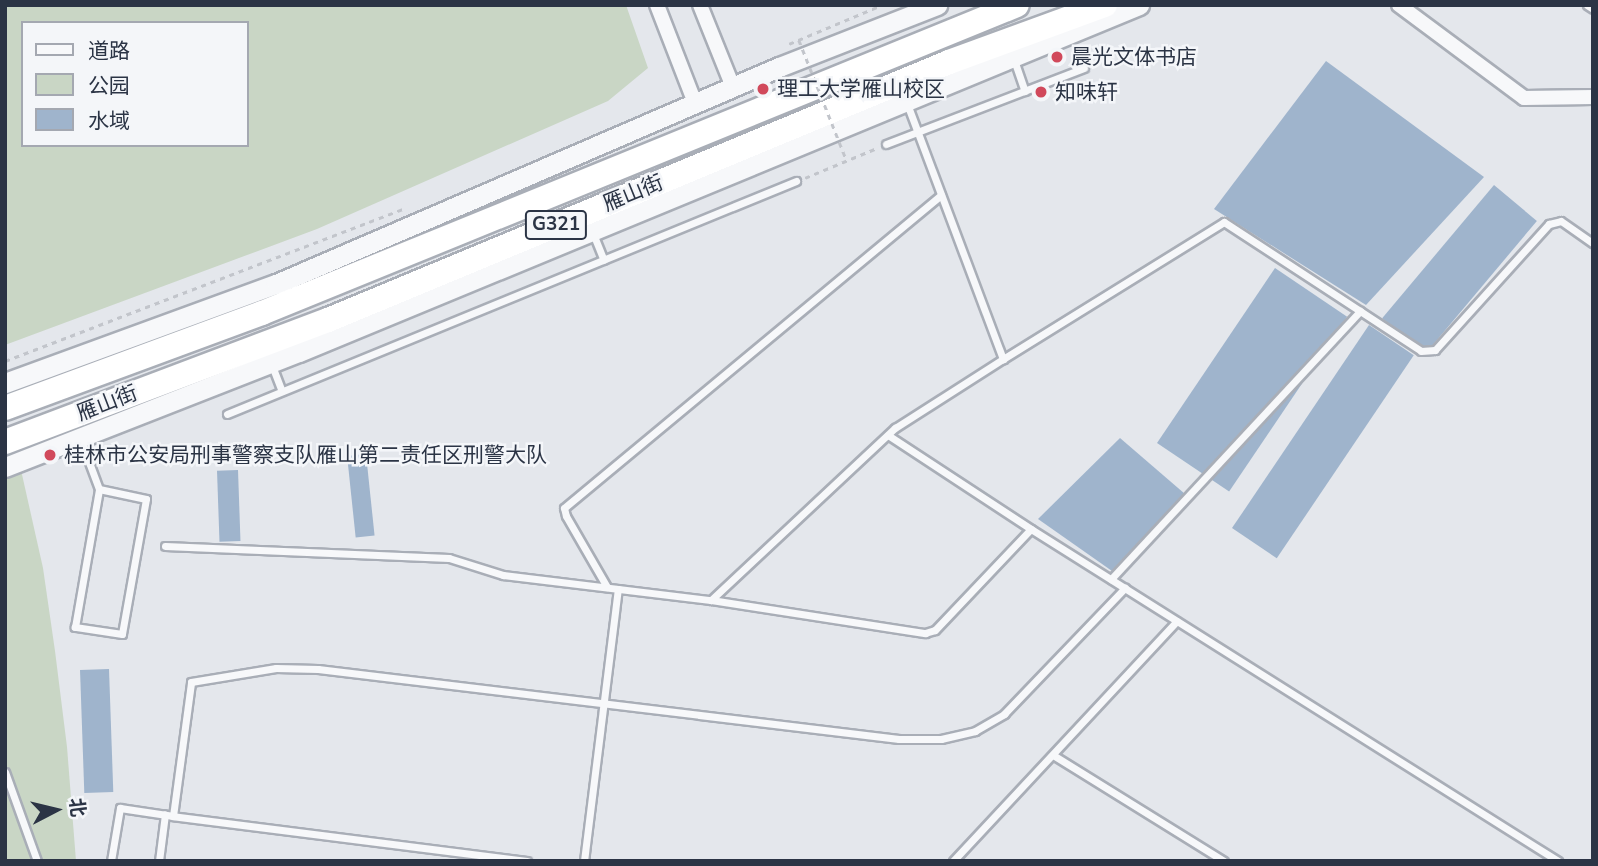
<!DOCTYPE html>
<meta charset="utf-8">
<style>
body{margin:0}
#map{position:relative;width:1598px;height:866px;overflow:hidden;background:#e4e7ec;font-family:"Nunito Sans","Noto Sans SC",sans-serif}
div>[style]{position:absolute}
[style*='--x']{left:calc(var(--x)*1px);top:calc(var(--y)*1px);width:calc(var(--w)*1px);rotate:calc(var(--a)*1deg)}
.green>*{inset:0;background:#c9d6c5}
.water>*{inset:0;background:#9fb4cc;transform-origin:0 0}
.path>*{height:2.5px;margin-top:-1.25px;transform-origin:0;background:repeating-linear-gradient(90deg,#c2c5cb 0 5px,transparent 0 10px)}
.roads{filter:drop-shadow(2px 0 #a9aeb7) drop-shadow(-2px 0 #a9aeb7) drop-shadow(0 2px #a9aeb7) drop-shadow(0 -2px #a9aeb7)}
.service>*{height:7px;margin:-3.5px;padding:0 3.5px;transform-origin:3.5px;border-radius:3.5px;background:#f7f8fa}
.minor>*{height:14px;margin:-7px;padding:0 7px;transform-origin:7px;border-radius:7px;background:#f7f8fa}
.tertiary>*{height:19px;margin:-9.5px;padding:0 9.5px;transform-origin:9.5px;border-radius:9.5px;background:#f7f8fa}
.trunk>*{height:24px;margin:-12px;padding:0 12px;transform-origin:12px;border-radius:12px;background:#fff}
.path-bridge>*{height:2.5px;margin-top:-1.25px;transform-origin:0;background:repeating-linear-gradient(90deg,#c2c5cb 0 5px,transparent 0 10px)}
.dots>*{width:19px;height:19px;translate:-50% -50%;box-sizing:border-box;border:4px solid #f4f6f9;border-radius:50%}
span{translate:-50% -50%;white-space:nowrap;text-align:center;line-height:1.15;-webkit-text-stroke:5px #f4f6f9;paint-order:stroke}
.shield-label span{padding:2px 5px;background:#f4f6f9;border:2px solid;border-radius:5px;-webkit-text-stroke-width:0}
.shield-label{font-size:19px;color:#2b3445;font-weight:700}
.poi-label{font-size:21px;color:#2b3445}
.left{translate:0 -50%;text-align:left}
.street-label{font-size:21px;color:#2b3445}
.frame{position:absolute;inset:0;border:7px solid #2b3445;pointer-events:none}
.legend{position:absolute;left:21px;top:21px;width:228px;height:126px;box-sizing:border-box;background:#f4f6f9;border:2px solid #a4a8b1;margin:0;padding:9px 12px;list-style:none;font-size:21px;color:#2b3445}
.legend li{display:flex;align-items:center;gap:14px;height:35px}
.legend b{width:35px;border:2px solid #a4a8b1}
.north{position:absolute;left:21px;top:775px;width:70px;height:70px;-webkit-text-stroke:5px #f4f6f9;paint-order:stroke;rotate:83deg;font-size:19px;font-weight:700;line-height:28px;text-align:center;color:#2b3445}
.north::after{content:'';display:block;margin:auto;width:24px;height:32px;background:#2b3445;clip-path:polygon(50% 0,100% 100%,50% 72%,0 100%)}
</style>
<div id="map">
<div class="green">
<i style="clip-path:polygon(evenodd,5px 5px,626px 5px,648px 68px,608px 101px,317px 229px,5px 345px,5px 5px,23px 23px,247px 23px,247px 145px,23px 145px,23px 23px)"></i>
<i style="clip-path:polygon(21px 470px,43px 568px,55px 651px,67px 747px,76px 861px,5px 861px,5px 477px)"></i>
</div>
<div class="water">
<i style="clip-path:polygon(1326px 61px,1484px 177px,1366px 305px,1214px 209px)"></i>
<i style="left:1494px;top:185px;width:56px;height:174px;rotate:40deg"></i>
<i style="left:1275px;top:268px;width:87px;height:211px;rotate:34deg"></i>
<i style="left:1369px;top:325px;width:54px;height:245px;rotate:34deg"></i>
<i style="clip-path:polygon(1120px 438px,1185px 494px,1112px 571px,1038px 519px)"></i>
<i style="left:366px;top:454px;width:82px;height:19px;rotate:84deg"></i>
<i style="left:238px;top:470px;width:71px;height:21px;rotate:88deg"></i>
<i style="left:109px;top:669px;width:123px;height:29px;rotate:88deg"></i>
</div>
<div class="path">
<i style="--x:789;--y:44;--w:101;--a:-22.8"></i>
<i style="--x:805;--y:178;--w:78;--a:-22.6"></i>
<i style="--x:5;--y:361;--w:429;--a:-20.9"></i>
</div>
<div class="roads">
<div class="service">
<i style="--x:1587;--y:5;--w:7;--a:34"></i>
<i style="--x:1013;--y:57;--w:36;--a:71"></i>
<i style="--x:906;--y:101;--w:276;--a:69.4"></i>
<i style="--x:1003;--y:359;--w:260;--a:-31.8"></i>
<i style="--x:1224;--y:222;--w:235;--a:33.2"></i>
<i style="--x:1421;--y:351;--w:14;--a:-4"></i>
<i style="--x:1435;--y:350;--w:170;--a:-47.9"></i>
<i style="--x:1549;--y:224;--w:12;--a:-14"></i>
<i style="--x:1561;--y:221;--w:39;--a:35"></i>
<i style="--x:886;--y:144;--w:212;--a:-21"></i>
<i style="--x:592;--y:231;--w:31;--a:68"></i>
<i style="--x:271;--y:363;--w:30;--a:69"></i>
<i style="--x:227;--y:414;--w:615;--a:-22.27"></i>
<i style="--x:80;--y:438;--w:54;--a:69.6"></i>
<i style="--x:99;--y:489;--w:48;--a:12"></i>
<i style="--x:146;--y:499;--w:137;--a:100.1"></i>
<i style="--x:122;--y:634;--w:48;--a:-171.5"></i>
<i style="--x:75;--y:627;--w:140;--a:-80.1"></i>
<i style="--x:1031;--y:529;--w:623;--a:32.21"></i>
<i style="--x:165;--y:546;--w:284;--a:2.4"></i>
<i style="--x:449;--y:558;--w:57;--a:17.5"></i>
<i style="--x:503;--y:575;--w:209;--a:6.9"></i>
<i style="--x:711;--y:600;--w:217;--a:8.8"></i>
<i style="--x:925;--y:633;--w:10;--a:-17"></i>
<i style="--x:935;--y:630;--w:139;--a:-46.5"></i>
<i style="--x:1031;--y:529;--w:171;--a:-146.7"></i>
<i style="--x:1111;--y:579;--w:366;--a:-47.1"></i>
<i style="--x:607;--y:587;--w:82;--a:-120"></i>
<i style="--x:566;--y:516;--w:8;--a:-104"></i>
<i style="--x:564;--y:508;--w:490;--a:-39.7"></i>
<i style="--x:711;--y:600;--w:252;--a:-43.1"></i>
<i style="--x:895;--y:428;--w:128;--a:-32.6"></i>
<i style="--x:1053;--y:755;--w:201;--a:31.8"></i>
<i style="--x:5;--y:772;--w:95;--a:70.2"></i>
<i style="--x:111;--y:861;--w:54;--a:-80.4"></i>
<i style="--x:120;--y:808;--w:54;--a:8.6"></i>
<i style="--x:159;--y:861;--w:47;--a:-82.7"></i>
<i style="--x:527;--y:861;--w:357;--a:-172.8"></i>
<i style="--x:173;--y:816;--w:135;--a:-82.3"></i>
<i style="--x:191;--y:682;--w:86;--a:-9.4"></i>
<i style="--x:276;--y:668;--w:42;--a:1.4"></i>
<i style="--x:318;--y:669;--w:585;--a:6.87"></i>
<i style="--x:899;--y:739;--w:42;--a:0"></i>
<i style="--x:941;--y:739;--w:35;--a:-13"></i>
<i style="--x:975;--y:731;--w:34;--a:-30"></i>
<i style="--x:1004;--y:714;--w:175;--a:-46.2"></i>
<i style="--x:584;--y:861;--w:274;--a:-82.9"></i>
<i style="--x:953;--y:861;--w:328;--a:-47"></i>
</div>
<div class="minor">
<i style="--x:657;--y:5;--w:105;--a:68.8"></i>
<i style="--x:700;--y:5;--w:88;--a:68.1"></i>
<i style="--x:1399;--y:5;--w:156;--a:36.6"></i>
<i style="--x:1524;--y:98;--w:69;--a:-0.8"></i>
</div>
<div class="tertiary">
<i style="--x:5;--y:383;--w:289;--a:-20.1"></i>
<i style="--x:276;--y:284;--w:548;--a:-23.34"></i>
<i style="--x:779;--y:67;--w:170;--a:-21.4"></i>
<i style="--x:5;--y:467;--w:316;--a:-21.4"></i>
<i style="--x:299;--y:352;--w:909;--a:-22.45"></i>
</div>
<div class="trunk">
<i style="--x:5;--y:408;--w:274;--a:-20.3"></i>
<i style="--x:262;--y:313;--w:815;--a:-22.19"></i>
<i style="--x:5;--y:442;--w:345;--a:-20.7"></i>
<i style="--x:328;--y:320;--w:672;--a:-22.56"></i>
<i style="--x:949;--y:62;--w:166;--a:-20.1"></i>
</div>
</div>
<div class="path-bridge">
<i style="--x:799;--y:40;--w:130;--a:68.4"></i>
</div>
<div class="dots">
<i style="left:1057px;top:57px;background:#d1495b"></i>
<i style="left:763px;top:89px;background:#d1495b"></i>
<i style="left:1041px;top:92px;background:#d1495b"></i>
<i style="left:50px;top:455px;background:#d1495b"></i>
</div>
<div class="shield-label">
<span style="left:556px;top:225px">G321</span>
</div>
<div class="poi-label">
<span class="left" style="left:1071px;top:57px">晨光文体书店</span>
<span class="left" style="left:777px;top:89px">理工大学雁山校区</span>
<span class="left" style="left:1055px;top:92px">知味轩</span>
<span class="left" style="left:64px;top:455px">桂林市公安局刑事警察支队雁山第二责任区刑警大队</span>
</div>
<div class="street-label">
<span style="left:633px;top:193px;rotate:-22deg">雁山街</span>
<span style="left:107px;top:403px;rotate:-21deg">雁山街</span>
</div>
<div class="frame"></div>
<ul class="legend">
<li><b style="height:9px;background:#f7f8fa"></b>道路</li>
<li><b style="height:19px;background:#c9d6c5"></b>公园</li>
<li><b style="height:19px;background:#9fb4cc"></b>水域</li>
</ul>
<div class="north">北</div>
</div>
